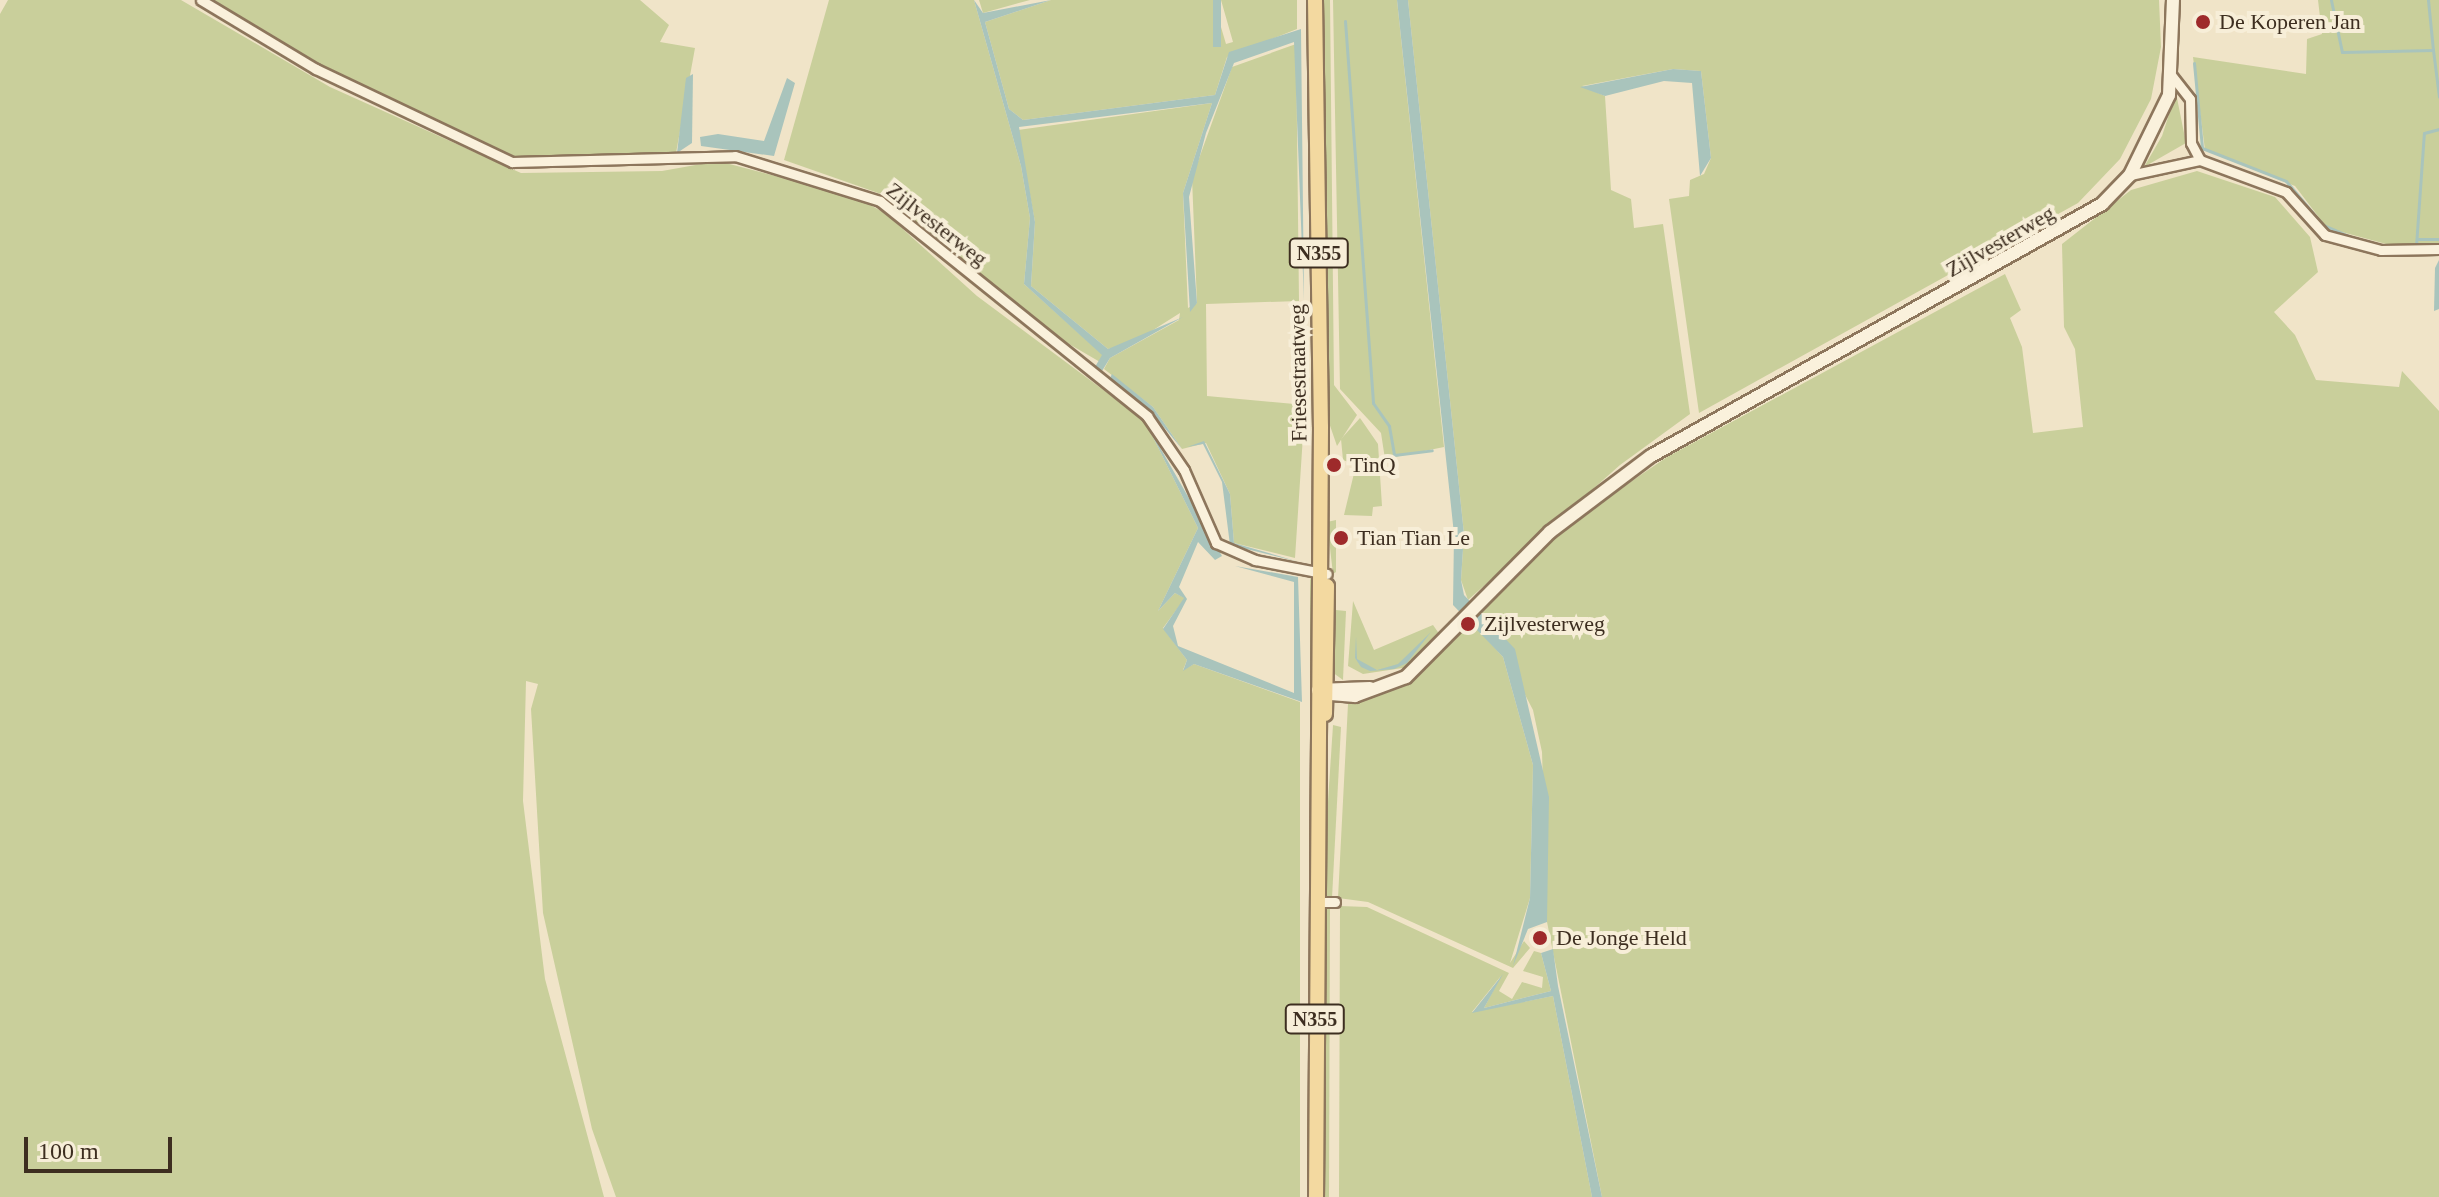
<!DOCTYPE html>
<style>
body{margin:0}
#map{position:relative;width:2439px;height:1197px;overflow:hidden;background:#f0e4c8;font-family:Georgia,serif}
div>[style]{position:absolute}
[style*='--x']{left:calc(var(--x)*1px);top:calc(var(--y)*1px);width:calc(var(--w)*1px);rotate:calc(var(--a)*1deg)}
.green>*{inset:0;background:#c9cf9b}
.water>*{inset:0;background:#a9c4bc;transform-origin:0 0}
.stream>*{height:3px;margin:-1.5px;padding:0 1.5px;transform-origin:1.5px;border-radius:1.5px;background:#a9c4bc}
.roads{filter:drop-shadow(2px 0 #8d765c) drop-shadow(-2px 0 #8d765c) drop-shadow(0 2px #8d765c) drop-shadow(0 -2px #8d765c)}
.street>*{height:9px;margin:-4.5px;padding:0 4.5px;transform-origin:4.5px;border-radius:4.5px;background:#faf1dc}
.secondary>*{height:12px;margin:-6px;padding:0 6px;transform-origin:6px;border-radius:6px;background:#faf1dc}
.primary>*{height:14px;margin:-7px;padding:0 7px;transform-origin:7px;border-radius:7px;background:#f3d9a0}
.dots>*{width:22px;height:22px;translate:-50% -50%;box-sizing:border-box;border:4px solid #f7eed8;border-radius:50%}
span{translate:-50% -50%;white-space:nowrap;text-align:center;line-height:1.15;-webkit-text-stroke:8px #f7eed8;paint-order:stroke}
.shield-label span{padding:2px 6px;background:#f7eed8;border:2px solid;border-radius:6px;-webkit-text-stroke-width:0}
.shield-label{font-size:20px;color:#3d2e20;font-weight:700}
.poi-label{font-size:22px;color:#3d2e20}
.left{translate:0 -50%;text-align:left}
.street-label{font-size:22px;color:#3d2e20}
.scale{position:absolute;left:24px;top:1137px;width:148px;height:36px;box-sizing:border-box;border:4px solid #3d2e20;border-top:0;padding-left:10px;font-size:24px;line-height:28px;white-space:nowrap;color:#3d2e20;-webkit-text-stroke:6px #f7eed8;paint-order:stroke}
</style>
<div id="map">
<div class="green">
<i style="clip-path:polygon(8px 0,181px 0,330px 87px,521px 173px,662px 171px,718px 161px,853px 196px,885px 213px,977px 296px,1145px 421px,1198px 528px,1158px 611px,1175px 593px,1185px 598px,1163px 628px,1187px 660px,1183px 670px,1194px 664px,1300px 702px,1300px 1197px,616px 1197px,592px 1129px,543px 913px,531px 709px,538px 684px,526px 681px,523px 801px,545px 979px,604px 1197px,0 1197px,0 14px)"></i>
<i style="clip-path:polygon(209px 0,640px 0,669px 25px,660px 42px,695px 48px,676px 153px,517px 160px,356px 85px)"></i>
<i style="clip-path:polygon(829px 0,974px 0,1021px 166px,1030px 218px,1024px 284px,1103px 355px,1100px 362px,1033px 323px,881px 194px,784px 160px)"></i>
<i style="clip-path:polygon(979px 0,1030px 0,983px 13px)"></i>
<i style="clip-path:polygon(1051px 0,1213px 0,1226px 44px,1233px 42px,1221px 0,1297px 0,1297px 29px,1227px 57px,1215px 95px,1023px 120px,1009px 109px,985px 22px)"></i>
<i style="clip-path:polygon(1321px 0,1330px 0,1334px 385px,1357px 415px,1337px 446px,1326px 414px)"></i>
<i style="clip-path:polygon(1333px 0,1397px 0,1444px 447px,1385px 459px,1381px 433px,1340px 389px)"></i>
<i style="clip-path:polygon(1408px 0,2159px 0,2161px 47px,2151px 99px,2120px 159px,2078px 203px,1699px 413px,1669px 199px,1689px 196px,1690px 180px,1704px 174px,1711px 158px,1701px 71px,1673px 69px,1582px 86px,1605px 96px,1611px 190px,1631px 199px,1634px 228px,1663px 224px,1690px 414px,1620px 465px,1468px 600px,1461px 580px,1464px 534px)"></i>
<i style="clip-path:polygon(2318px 0,2439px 0,2439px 244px,2390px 245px,2327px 228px,2295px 186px,2205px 150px,2193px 57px,2306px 74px,2307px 39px,2322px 34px)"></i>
<i style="clip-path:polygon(1296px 44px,1299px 301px,1206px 304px,1207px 396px,1305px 405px,1295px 558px,1234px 543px,1230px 494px,1206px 443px,1182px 449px,1153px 407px,1104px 369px,1110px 358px,1179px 320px,1180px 313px,1131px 344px,1108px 349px,1031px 286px,1035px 222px,1018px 130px,1212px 103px,1183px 193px,1188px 308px,1197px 303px,1192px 178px,1232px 67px)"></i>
<i style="clip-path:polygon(2176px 93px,2186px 143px,2144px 167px,2162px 136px)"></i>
<i style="clip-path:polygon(2197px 171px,2275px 197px,2310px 237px,2318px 272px,2274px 312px,2295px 335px,2316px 380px,2399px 387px,2402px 371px,2439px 411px,2439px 1197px,1602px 1197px,1547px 922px,1542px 752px,1533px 710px,1481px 611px,1559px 531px,1667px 457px,2005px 274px,2021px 310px,2010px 318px,2022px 347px,2033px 433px,2083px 427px,2075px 349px,2064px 327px,2062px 244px,2131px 190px)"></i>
<i style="clip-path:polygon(1360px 418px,1378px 444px,1382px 506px,1373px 507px,1372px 516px,1344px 515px,1356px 465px,1343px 460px,1341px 439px)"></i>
<i style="clip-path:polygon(1336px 520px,1336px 572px,1333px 574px,1327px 522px)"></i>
<i style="clip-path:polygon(1310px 578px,1315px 588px,1313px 720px,1310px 718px)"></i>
<i style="clip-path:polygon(1353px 601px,1374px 650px,1433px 625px,1440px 635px,1409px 667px,1363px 674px,1348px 666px)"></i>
<i style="clip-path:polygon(1336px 610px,1346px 611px,1343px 680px,1332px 672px,1330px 656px)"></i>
<i style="clip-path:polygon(1471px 622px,1503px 657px,1533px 765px,1530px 898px,1510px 963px,1524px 941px,1530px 948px,1513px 968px,1368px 902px,1338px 898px,1348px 704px,1406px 683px)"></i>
<i style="clip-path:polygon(1333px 725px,1341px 727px,1332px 898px,1324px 895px,1324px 863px)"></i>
<i style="clip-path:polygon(1340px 906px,1367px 907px,1509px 973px,1499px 991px,1512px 999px,1522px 982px,1542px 988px,1543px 977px,1523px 971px,1534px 951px,1541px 953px,1551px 991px,1484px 1008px,1501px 976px,1472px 1012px,1553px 996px,1592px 1197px,1339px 1197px)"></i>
<i style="clip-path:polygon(1330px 907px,1329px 1197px,1321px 1197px,1323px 911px)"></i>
</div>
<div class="water">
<i style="clip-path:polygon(974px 0,983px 13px,1051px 0,985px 22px,1009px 109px,1023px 120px,1215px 95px,1229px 52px,1301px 29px,1304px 301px,1294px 42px,1234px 63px,1206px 133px,1189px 197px,1197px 303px,1190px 312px,1183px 193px,1212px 103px,1019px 127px,1035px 222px,1031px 286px,1108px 349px,1183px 317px,1110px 358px,1102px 371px,1095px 367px,1102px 355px,1024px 284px,1030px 218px,1021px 166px)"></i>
<i style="left:1213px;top:0;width:8px;height:47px"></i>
<i style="clip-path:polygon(1397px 0,1408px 0,1464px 534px,1461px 580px,1464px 595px,1515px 649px,1549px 797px,1547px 922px,1528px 929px,1513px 966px,1530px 898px,1533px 765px,1503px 657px,1453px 605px,1454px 534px)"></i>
<i style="clip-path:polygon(1673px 69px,1701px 71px,1711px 158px,1700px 176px,1692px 83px,1664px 81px,1605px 96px,1580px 87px)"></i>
<i style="clip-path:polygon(693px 74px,692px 143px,677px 153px,686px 78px)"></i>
<i style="clip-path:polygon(787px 78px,795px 83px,774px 156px,701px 146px,700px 137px,718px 134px,764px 141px)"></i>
<i style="clip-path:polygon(2439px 260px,2439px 309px,2434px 311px,2435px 268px)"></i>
<i style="clip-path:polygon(1112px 374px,1153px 407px,1182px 449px,1148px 408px,1110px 378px)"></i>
<i style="clip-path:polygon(1146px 423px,1222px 556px,1215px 560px,1198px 542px,1179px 587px,1187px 599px,1173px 626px,1178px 646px,1294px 693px,1294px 582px,1235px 566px,1298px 577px,1302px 702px,1194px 664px,1183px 671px,1187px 660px,1163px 629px,1184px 598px,1175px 593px,1158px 611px,1198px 528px)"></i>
<i style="clip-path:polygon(1204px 441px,1230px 494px,1234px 543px,1299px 562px,1230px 545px,1222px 482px,1203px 444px,1187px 447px)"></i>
<i style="clip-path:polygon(1431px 632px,1407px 663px,1394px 669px,1370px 671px,1361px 667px,1355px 658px,1356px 636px,1357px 659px,1377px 670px,1398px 664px)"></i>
<i style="clip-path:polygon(1553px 949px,1558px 986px,1602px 1197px,1592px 1197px,1553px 996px,1472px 1013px,1503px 974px,1484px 1008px,1551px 991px,1541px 953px)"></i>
</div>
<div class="stream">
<i style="--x:2331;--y:0;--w:53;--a:78.1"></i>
<i style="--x:2342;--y:52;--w:91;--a:-1.3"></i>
<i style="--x:2433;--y:50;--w:47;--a:82.7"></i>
<i style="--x:2428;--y:0;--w:50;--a:84.3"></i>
<i style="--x:1345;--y:21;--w:383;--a:85.8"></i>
<i style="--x:1373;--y:403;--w:28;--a:55"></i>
<i style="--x:1389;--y:426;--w:29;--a:80"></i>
<i style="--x:1394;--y:455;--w:38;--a:-7"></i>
<i style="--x:2194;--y:63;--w:85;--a:84.6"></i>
<i style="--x:2202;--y:148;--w:90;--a:21.4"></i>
<i style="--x:2286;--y:181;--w:57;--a:49.9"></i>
<i style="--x:2323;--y:225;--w:34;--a:23"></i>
<i style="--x:2418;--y:239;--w:21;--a:0"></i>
<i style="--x:2416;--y:246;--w:113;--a:-86"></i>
<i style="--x:2424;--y:133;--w:16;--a:-15"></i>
</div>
<div class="roads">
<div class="street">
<i style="--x:201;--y:0;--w:134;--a:31"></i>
<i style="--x:316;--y:69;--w:217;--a:25.4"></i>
<i style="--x:512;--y:162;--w:223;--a:-1.5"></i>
<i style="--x:735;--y:156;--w:152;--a:17.2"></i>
<i style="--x:880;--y:201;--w:343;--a:38.8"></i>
<i style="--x:1147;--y:416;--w:65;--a:55.6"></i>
<i style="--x:1184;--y:470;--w:80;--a:66.3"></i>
<i style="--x:1216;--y:543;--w:43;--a:23.6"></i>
<i style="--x:1255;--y:560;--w:73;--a:11"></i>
<i style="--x:2172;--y:76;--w:29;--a:52"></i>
<i style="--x:2190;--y:99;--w:44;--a:88.7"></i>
<i style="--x:2191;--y:143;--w:19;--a:62"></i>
<i style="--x:2130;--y:175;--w:72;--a:-12.1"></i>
<i style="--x:2200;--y:160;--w:92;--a:20.4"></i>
<i style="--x:2286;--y:192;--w:58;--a:47.8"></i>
<i style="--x:2325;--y:235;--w:58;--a:15"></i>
<i style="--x:2381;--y:250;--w:58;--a:-1"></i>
<i style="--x:1318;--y:902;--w:17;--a:0"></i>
</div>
<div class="secondary">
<i style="--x:1318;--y:690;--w:52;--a:-2.2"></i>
<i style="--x:1319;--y:693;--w:36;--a:5"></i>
<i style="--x:1355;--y:696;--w:54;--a:-20.4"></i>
<i style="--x:1406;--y:677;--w:204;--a:-45.2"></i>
<i style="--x:1550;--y:532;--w:126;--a:-37"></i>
<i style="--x:1651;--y:456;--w:517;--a:-29.19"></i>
<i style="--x:2102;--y:204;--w:40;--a:-46"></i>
<i style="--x:2130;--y:175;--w:89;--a:-64"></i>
<i style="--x:2169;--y:95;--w:95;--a:-87.6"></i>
</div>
<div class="primary">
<i style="--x:1315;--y:0;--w:427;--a:89.2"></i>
<i style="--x:1321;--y:427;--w:770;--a:90.37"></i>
<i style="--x:1325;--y:714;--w:128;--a:-89.1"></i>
</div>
</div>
<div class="dots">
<i style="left:2203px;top:22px;background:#9e2a2b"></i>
<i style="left:1334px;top:465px;background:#9e2a2b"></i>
<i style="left:1341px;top:538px;background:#9e2a2b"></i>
<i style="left:1468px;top:624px;background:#9e2a2b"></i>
<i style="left:1540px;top:938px;background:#9e2a2b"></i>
</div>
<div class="shield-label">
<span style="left:1319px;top:253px">N355</span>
<span style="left:1315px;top:1019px">N355</span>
</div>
<div class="poi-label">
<span class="left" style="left:2219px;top:22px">De Koperen Jan</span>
<span class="left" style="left:1350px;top:465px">TinQ</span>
<span class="left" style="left:1357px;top:538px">Tian Tian Le</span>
<span class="left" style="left:1484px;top:624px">Zijlvesterweg</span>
<span class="left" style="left:1556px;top:938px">De Jonge Held</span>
</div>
<div class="street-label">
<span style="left:937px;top:224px;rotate:38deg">Zijlvesterweg</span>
<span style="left:2000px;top:241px;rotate:-30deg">Zijlvesterweg</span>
<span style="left:1298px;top:373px;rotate:-91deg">Friesestraatweg</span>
</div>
<div class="scale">100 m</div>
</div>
